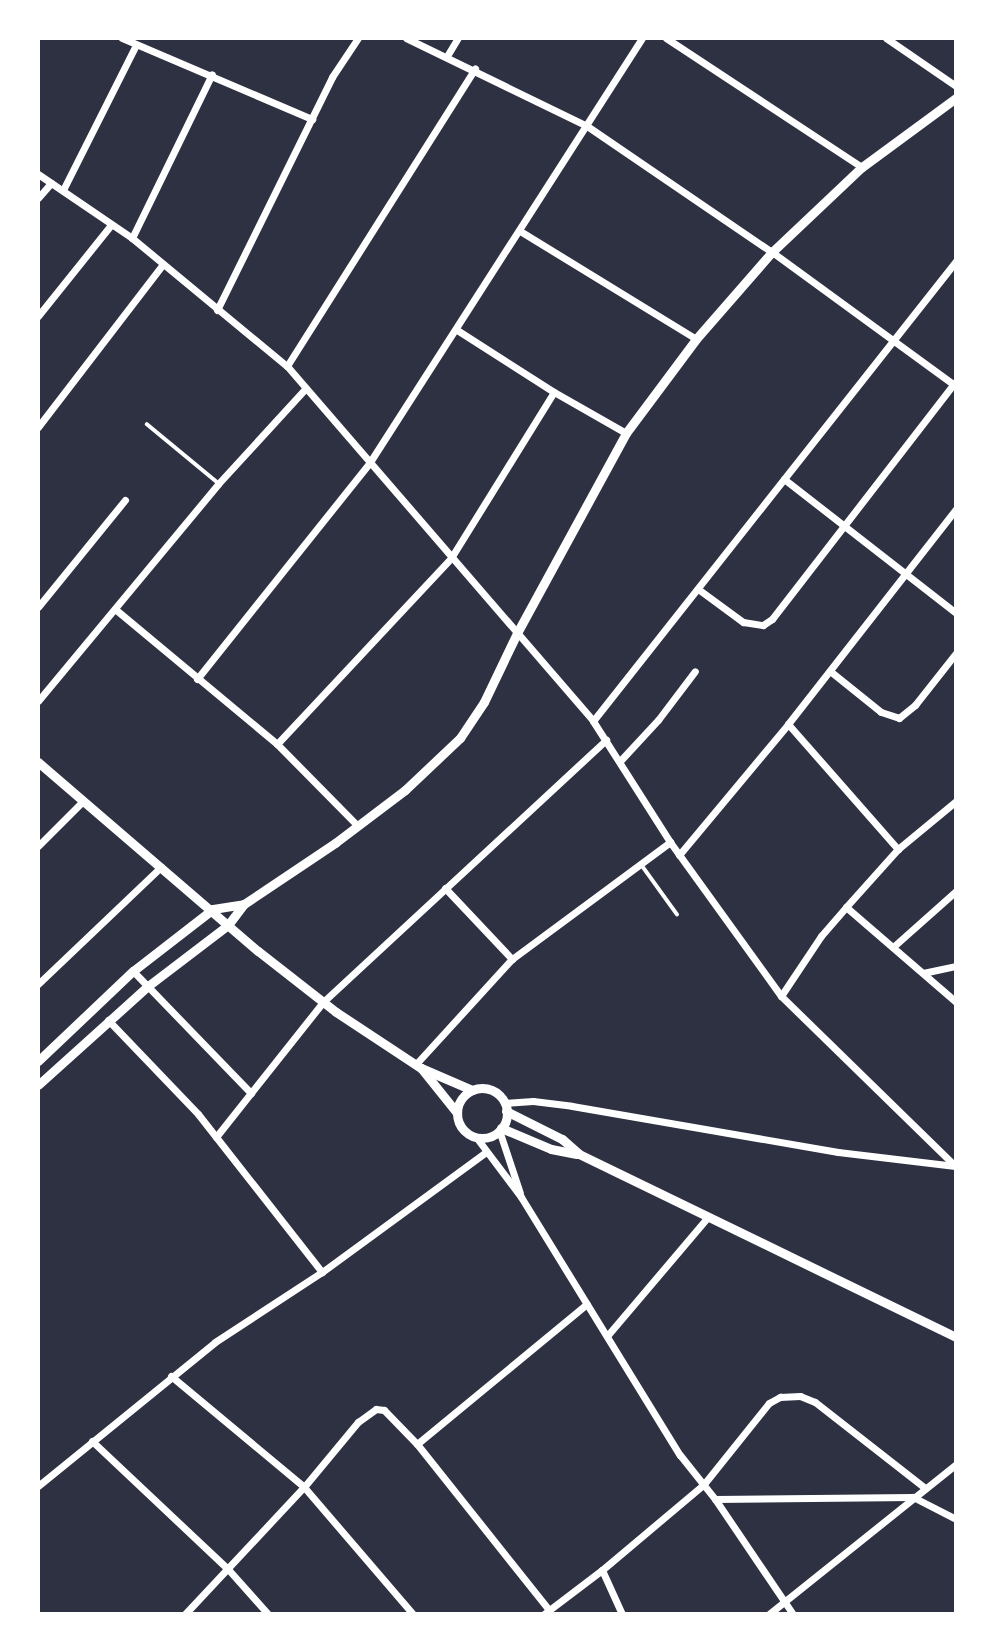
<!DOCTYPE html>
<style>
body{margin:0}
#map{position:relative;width:994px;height:1652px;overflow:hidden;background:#2d3142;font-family:Poppins,sans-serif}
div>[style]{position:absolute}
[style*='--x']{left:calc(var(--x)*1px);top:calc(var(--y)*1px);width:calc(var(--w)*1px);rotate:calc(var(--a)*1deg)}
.service>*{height:3.5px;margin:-1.75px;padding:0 1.75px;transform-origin:1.75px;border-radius:1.75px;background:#fff}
.minor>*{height:7px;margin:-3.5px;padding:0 3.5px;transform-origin:3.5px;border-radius:3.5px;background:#fff}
.tertiary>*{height:9px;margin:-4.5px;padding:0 4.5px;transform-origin:4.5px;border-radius:4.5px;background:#fff}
.tertiary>.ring{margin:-4.5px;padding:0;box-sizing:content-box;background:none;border:9px solid #fff;border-radius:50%}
span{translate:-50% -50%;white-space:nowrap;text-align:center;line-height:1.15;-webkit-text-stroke:7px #fff;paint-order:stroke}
.frame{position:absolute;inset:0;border:40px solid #fff;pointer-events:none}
</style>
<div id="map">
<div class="service">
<i style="--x:147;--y:424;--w:91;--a:39.6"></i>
<i style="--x:641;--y:864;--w:62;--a:54.2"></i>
</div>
<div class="minor">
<i style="--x:122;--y:38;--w:207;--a:23.1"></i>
<i style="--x:406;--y:38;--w:201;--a:25.9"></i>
<i style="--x:587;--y:126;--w:224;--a:34.3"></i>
<i style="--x:772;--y:252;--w:228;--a:36.1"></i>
<i style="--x:666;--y:38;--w:235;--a:33.4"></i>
<i style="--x:886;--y:38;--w:85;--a:34.4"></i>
<i style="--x:447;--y:56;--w:21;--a:-59"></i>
<i style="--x:38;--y:174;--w:114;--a:34.2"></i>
<i style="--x:132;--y:238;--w:201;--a:39.6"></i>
<i style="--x:287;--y:366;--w:469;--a:49.2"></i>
<i style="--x:593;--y:721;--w:143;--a:57.5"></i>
<i style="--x:670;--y:842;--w:190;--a:54.2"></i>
<i style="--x:781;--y:996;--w:243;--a:44.3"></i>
<i style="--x:63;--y:190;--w:162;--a:-63.3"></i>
<i style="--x:38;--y:198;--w:20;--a:-49"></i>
<i style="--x:520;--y:231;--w:206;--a:31.5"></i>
<i style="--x:132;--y:238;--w:182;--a:-64"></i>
<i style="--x:217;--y:310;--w:260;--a:-63.7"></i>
<i style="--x:332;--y:77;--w:47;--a:-56.3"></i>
<i style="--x:38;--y:316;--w:115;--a:-51.3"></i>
<i style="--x:457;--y:330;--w:115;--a:32.6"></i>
<i style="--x:554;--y:392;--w:83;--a:29.7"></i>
<i style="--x:287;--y:366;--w:352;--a:-57.7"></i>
<i style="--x:38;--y:427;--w:205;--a:-52.5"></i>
<i style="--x:784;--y:479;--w:218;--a:37.9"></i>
<i style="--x:698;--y:589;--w:56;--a:36.3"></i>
<i style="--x:743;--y:622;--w:20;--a:9"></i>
<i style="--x:763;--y:625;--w:11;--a:-34"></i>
<i style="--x:772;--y:619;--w:299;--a:-52.3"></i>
<i style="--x:38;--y:607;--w:138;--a:-50.9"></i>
<i style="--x:115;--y:609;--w:211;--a:39.8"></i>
<i style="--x:277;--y:744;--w:115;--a:45.4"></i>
<i style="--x:830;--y:671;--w:65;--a:38.8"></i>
<i style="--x:881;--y:712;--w:19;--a:18"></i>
<i style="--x:899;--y:718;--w:21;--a:-39"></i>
<i style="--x:915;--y:705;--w:66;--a:-51.7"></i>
<i style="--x:197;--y:679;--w:278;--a:-51.4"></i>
<i style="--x:370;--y:462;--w:504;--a:-57.32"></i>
<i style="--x:38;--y:701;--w:282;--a:-50.3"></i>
<i style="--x:218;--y:484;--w:130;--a:-47.5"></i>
<i style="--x:593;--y:721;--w:586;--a:-51.72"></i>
<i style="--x:788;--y:724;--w:167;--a:48.7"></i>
<i style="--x:277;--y:744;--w:255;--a:-46.9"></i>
<i style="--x:451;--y:558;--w:195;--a:-58.2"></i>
<i style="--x:620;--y:761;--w:56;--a:-47.2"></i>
<i style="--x:658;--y:720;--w:61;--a:-52.9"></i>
<i style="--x:38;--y:846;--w:64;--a:-45"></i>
<i style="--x:679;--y:855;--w:170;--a:-50.2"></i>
<i style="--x:788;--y:724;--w:273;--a:-52"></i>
<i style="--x:445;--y:888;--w:98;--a:46.7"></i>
<i style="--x:846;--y:907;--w:145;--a:40.8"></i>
<i style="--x:893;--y:947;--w:84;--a:-41.6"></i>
<i style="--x:133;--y:971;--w:170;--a:46"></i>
<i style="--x:923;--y:973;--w:34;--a:-12"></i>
<i style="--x:38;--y:984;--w:170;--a:-43.6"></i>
<i style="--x:781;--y:996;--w:72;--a:-56.3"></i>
<i style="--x:821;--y:936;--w:38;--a:-49"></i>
<i style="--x:846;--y:907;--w:78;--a:-48.1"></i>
<i style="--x:898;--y:849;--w:75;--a:-39.6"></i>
<i style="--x:108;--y:1020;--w:130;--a:46.2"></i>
<i style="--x:198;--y:1114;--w:201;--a:51.9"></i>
<i style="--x:322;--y:1272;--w:203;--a:-36.2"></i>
<i style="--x:416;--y:1064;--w:142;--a:-47.6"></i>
<i style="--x:512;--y:959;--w:197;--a:-36.5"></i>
<i style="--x:504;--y:1103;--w:29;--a:-4"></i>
<i style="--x:533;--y:1101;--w:39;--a:7"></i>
<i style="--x:572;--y:1106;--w:270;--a:9.8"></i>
<i style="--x:838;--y:1152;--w:118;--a:6.8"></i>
<i style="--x:499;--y:1130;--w:66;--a:71.6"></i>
<i style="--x:216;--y:1137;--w:172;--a:-51.6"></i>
<i style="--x:323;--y:1002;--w:386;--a:-42.8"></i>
<i style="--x:476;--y:1137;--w:75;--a:53.1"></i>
<i style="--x:521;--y:1197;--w:303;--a:58.4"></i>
<i style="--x:680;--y:1455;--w:56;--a:51.5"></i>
<i style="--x:715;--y:1499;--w:139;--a:55.9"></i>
<i style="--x:607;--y:1336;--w:156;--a:-49.7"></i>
<i style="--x:171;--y:1376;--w:173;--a:39.8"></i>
<i style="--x:304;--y:1487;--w:85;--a:-50.3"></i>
<i style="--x:358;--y:1422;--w:22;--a:-36"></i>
<i style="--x:376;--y:1409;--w:8;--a:7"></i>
<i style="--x:384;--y:1410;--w:47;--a:45.9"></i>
<i style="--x:417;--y:1444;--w:212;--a:51.5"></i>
<i style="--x:92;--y:1441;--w:185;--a:43.3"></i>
<i style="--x:227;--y:1568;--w:62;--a:48.3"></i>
<i style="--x:417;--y:1444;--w:220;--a:-39.5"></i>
<i style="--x:38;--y:1486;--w:228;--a:-39.1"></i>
<i style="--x:215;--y:1342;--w:128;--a:-33.2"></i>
<i style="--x:715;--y:1499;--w:198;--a:-0.6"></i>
<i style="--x:913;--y:1497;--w:48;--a:27.1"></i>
<i style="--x:602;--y:1570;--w:48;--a:65.6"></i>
<i style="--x:185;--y:1614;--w:174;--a:-46.9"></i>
<i style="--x:304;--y:1487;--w:167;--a:49.4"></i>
<i style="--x:544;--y:1614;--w:73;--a:-37.2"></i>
<i style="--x:602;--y:1570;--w:133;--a:-40.1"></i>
<i style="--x:704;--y:1484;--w:104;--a:-51.3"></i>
<i style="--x:769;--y:1403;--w:13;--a:-29"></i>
<i style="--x:780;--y:1397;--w:20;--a:-3"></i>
<i style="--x:800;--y:1396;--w:16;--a:22"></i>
<i style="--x:815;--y:1402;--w:140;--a:38"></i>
<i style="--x:769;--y:1614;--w:240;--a:-38.7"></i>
</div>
<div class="tertiary">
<i style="--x:38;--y:762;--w:290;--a:40.7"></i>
<i style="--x:258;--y:951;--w:99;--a:38"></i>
<i style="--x:336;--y:1012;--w:102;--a:33.4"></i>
<i style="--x:421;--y:1068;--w:56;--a:23.3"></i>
<i style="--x:38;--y:1061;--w:131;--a:-43.5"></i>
<i style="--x:133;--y:971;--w:101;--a:-37.8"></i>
<i style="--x:213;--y:909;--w:31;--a:-9"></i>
<i style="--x:421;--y:1068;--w:58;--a:51.3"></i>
<i style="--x:38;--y:1085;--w:148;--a:-42"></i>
<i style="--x:148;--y:986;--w:101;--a:-37.3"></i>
<i style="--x:228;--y:925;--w:26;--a:-53"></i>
<i style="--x:244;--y:904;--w:110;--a:-33.8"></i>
<i style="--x:335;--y:843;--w:88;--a:-37.1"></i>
<i style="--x:405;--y:790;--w:76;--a:-43.4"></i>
<i style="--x:460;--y:738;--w:43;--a:-56.3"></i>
<i style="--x:484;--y:702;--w:76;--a:-64.4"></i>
<i style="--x:517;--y:633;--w:228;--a:-61.4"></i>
<i style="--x:626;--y:433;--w:117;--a:-53.3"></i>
<i style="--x:696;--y:339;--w:116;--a:-48.9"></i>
<i style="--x:772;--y:252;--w:124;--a:-43.4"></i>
<i style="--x:862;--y:167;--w:117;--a:-36.3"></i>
<i class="ring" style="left:457px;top:1088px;width:41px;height:41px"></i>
<i style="--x:506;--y:1111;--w:63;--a:26.6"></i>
<i style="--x:562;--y:1139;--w:23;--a:41"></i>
<i style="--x:579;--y:1154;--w:419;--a:25.9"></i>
<i style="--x:501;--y:1128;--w:54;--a:22.8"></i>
<i style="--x:551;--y:1149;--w:26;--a:11"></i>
</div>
<div class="frame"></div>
</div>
